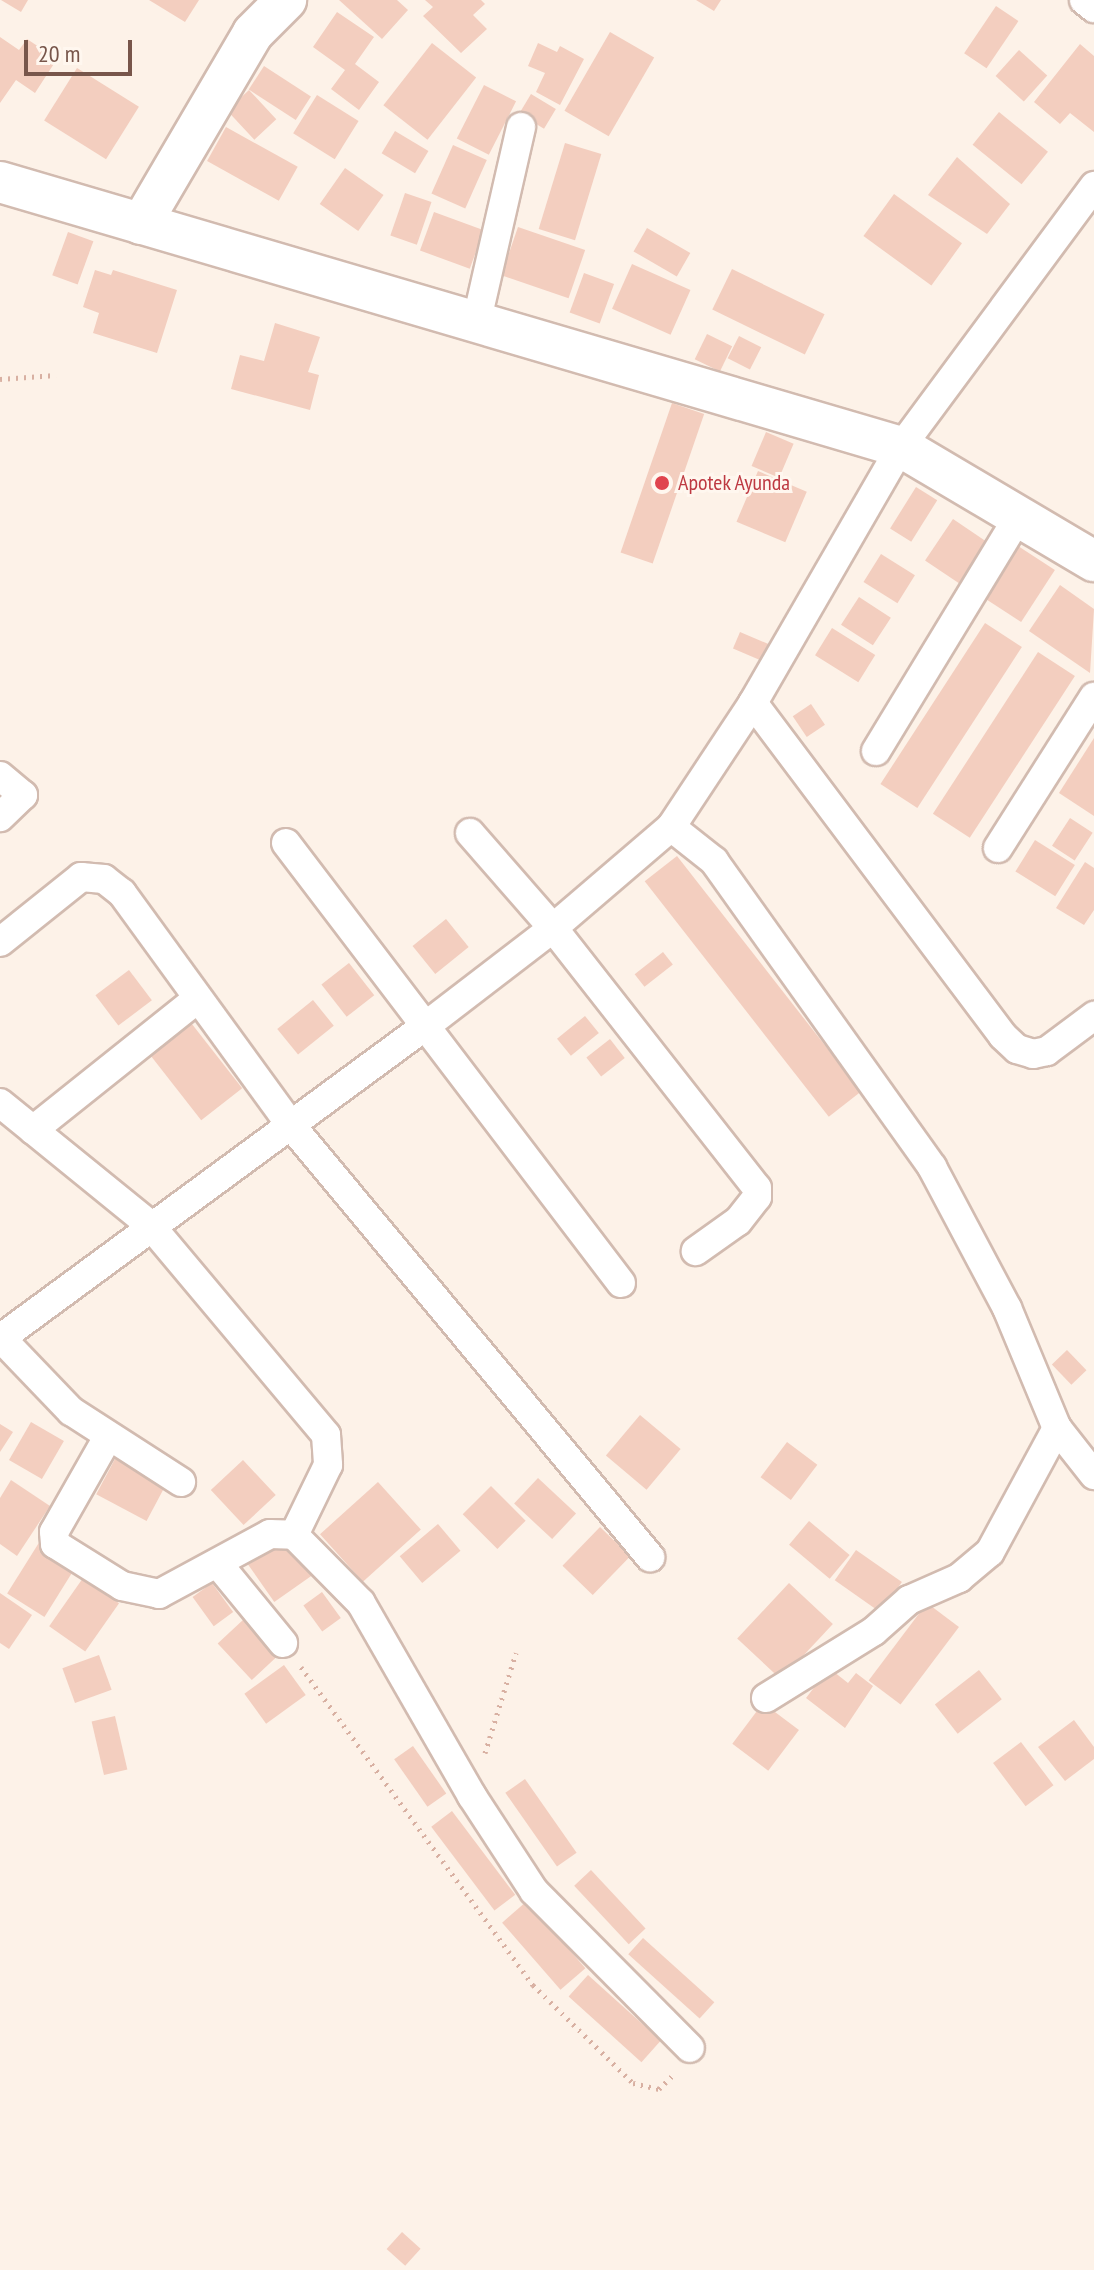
<!DOCTYPE html>
<style>
body{margin:0}
#map{position:relative;width:1094px;height:2270px;overflow:hidden;background:#fdf2e8;font-family:"PT Sans Narrow",sans-serif}
div>[style]{position:absolute}
[style*='--x']{left:calc(var(--x)*1px);top:calc(var(--y)*1px);width:calc(var(--w)*1px);rotate:calc(var(--a)*1deg)}
.building>*{inset:0;background:#f3cebf;transform-origin:0 0}
.path>*{height:5px;margin-top:-2.5px;transform-origin:0;background:repeating-linear-gradient(90deg,#d8b0a2 0 2px,transparent 0 8px)}
.roads{filter:drop-shadow(2px 0 #d2bbb0) drop-shadow(-2px 0 #d2bbb0) drop-shadow(0 2px #d2bbb0) drop-shadow(0 -2px #d2bbb0)}
.street>*{height:28px;margin:-14px;padding:0 14px;transform-origin:14px;border-radius:14px;background:#fff}
.secondary>*{height:40px;margin:-20px;padding:0 20px;transform-origin:20px;border-radius:20px;background:#fff}
.dots>*{width:22px;height:22px;translate:-50% -50%;box-sizing:border-box;border:4px solid #fff7ef;border-radius:50%}
span{translate:-50% -50%;white-space:nowrap;text-align:center;line-height:1.15;-webkit-text-stroke:6px #fff7ef;paint-order:stroke}
.health-label{font-size:22px;color:#be3a42}
.left{translate:0 -50%;text-align:left}
.scale{position:absolute;left:24px;top:40px;width:108px;height:36px;box-sizing:border-box;border:4px solid #78564b;border-top:0;padding-left:10px;font-size:24px;line-height:28px;white-space:nowrap;color:#78564b;-webkit-text-stroke:6px #fff7ef;paint-order:stroke}
</style>
<div id="map">
<div class="building">
<i style="clip-path:polygon(1px 0,28px 0,21px 12px)"></i>
<i style="clip-path:polygon(149px 0,199px 0,185px 22px)"></i>
<i style="clip-path:polygon(339px 0,397px 0,408px 10px,382px 39px)"></i>
<i style="clip-path:polygon(425px 0,481px 0,485px 4px,473px 15px,487px 29px,461px 53px,423px 16px,433px 7px)"></i>
<i style="clip-path:polygon(696px 0,721px 0,714px 11px)"></i>
<i style="left:996px;top:6px;width:27px;height:57px;rotate:34deg"></i>
<i style="clip-path:polygon(337px 12px,374px 37px,355px 64px,379px 82px,359px 110px,331px 89px,345px 70px,313px 47px)"></i>
<i style="left:610px;top:32px;width:51px;height:91px;rotate:30deg"></i>
<i style="clip-path:polygon(0 37px,19px 50px,27px 39px,57px 59px,35px 93px,16px 80px,0 103px)"></i>
<i style="left:432px;top:43px;width:56px;height:79px;rotate:38deg"></i>
<i style="clip-path:polygon(538px 43px,557px 52px,560px 46px,584px 59px,560px 105px,536px 92px,545px 73px,528px 66px)"></i>
<i style="clip-path:polygon(1080px 44px,1094px 56px,1094px 132px,1070px 113px,1060px 124px,1034px 102px)"></i>
<i style="left:1019px;top:50px;width:38px;height:35px;rotate:42deg"></i>
<i style="left:264px;top:66px;width:56px;height:28px;rotate:33deg"></i>
<i style="left:77px;top:68px;width:73px;height:62px;rotate:32deg"></i>
<i style="left:484px;top:85px;width:36px;height:60px;rotate:27deg"></i>
<i style="left:249px;top:90px;width:40px;height:30px;rotate:47deg"></i>
<i style="left:531px;top:94px;width:29px;height:23px;rotate:31deg"></i>
<i style="left:317px;top:95px;width:49px;height:45px;rotate:32deg"></i>
<i style="left:999px;top:112px;width:63px;height:42px;rotate:39deg"></i>
<i style="left:226px;top:127px;width:82px;height:39px;rotate:29deg"></i>
<i style="left:395px;top:131px;width:39px;height:26px;rotate:31deg"></i>
<i style="left:565px;top:143px;width:38px;height:90px;rotate:17deg"></i>
<i style="left:453px;top:145px;width:37px;height:53px;rotate:24deg"></i>
<i style="clip-path:polygon(957px 157px,1010px 204px,987px 234px,928px 195px)"></i>
<i style="left:345px;top:168px;width:47px;height:44px;rotate:35deg"></i>
<i style="left:405px;top:193px;width:28px;height:45px;rotate:19deg"></i>
<i style="left:894px;top:194px;width:84px;height:52px;rotate:36deg"></i>
<i style="left:434px;top:212px;width:53px;height:41px;rotate:20deg"></i>
<i style="left:518px;top:227px;width:71px;height:51px;rotate:19deg"></i>
<i style="left:647px;top:228px;width:50px;height:27px;rotate:30deg"></i>
<i style="left:68px;top:232px;width:27px;height:46px;rotate:20deg"></i>
<i style="left:632px;top:264px;width:64px;height:49px;rotate:24deg"></i>
<i style="left:732px;top:269px;width:103px;height:45px;rotate:26deg"></i>
<i style="clip-path:polygon(95px 270px,111px 275px,113px 270px,177px 290px,157px 353px,93px 333px,99px 313px,83px 307px)"></i>
<i style="left:584px;top:273px;width:32px;height:42px;rotate:20deg"></i>
<i style="clip-path:polygon(275px 323px,320px 337px,308px 372px,319px 375px,310px 410px,231px 389px,240px 355px,264px 361px)"></i>
<i style="left:707px;top:334px;width:28px;height:28px;rotate:26deg"></i>
<i style="left:739px;top:336px;width:25px;height:25px;rotate:27deg"></i>
<i style="left:672px;top:403px;width:34px;height:158px;rotate:19deg"></i>
<i style="left:766px;top:432px;width:30px;height:37px;rotate:23deg"></i>
<i style="left:758px;top:471px;width:53px;height:55px;rotate:23deg"></i>
<i style="left:916px;top:487px;width:25px;height:49px;rotate:32deg"></i>
<i style="left:953px;top:519px;width:45px;height:50px;rotate:34deg"></i>
<i style="left:1018px;top:546px;width:44px;height:62px;rotate:33deg"></i>
<i style="left:881px;top:554px;width:40px;height:33px;rotate:32deg"></i>
<i style="clip-path:polygon(1060px 585px,1094px 609px,1090px 673px,1029px 631px)"></i>
<i style="left:859px;top:597px;width:38px;height:33px;rotate:33deg"></i>
<i style="left:985px;top:623px;width:44px;height:192px;rotate:33deg"></i>
<i style="left:832px;top:628px;width:51px;height:32px;rotate:32deg"></i>
<i style="left:740px;top:632px;width:34px;height:18px;rotate:23deg"></i>
<i style="left:1038px;top:652px;width:44px;height:193px;rotate:33deg"></i>
<i style="left:811px;top:704px;width:25px;height:22px;rotate:56deg"></i>
<i style="clip-path:polygon(1094px 738px,1094px 816px,1059px 793px)"></i>
<i style="left:1070px;top:818px;width:27px;height:33px;rotate:33deg"></i>
<i style="left:1035px;top:840px;width:47px;height:37px;rotate:32deg"></i>
<i style="left:677px;top:856px;width:299px;height:41px;rotate:52deg"></i>
<i style="clip-path:polygon(1085px 862px,1094px 868px,1094px 910px,1084px 925px,1056px 908px)"></i>
<i style="left:446px;top:919px;width:36px;height:43px;rotate:51deg"></i>
<i style="left:663px;top:952px;width:16px;height:36px;rotate:52deg"></i>
<i style="left:349px;top:963px;width:41px;height:35px;rotate:52deg"></i>
<i style="left:129px;top:970px;width:38px;height:42px;rotate:53deg"></i>
<i style="left:313px;top:1000px;width:33px;height:46px;rotate:51deg"></i>
<i style="left:585px;top:1016px;width:22px;height:36px;rotate:51deg"></i>
<i style="left:188px;top:1019px;width:88px;height:52px;rotate:52deg"></i>
<i style="left:610px;top:1039px;width:24px;height:30px;rotate:52deg"></i>
<i style="left:1067px;top:1350px;width:28px;height:21px;rotate:46deg"></i>
<i style="left:640px;top:1415px;width:53px;height:53px;rotate:40deg"></i>
<i style="left:31px;top:1422px;width:38px;height:44px;rotate:30deg"></i>
<i style="clip-path:polygon(0 1424px,13px 1432px,0 1452px)"></i>
<i style="left:787px;top:1442px;width:38px;height:44px;rotate:37deg"></i>
<i style="left:115px;top:1459px;width:57px;height:40px;rotate:28deg"></i>
<i style="left:243px;top:1460px;width:48px;height:44px;rotate:47deg"></i>
<i style="left:538px;top:1478px;width:52px;height:35px;rotate:43deg"></i>
<i style="clip-path:polygon(11px 1480px,50px 1506px,17px 1556px,0 1544px,0 1498px)"></i>
<i style="left:378px;top:1482px;width:64px;height:78px;rotate:48deg"></i>
<i style="left:491px;top:1486px;width:49px;height:40px;rotate:45deg"></i>
<i style="left:809px;top:1521px;width:53px;height:31px;rotate:40deg"></i>
<i style="left:438px;top:1524px;width:35px;height:50px;rotate:50deg"></i>
<i style="left:600px;top:1527px;width:42px;height:54px;rotate:44deg"></i>
<i style="left:285px;top:1537px;width:47px;height:46px;rotate:55deg"></i>
<i style="left:40px;top:1541px;width:44px;height:62px;rotate:32deg"></i>
<i style="left:856px;top:1550px;width:56px;height:37px;rotate:35deg"></i>
<i style="left:83px;top:1578px;width:44px;height:59px;rotate:35deg"></i>
<i style="left:212px;top:1583px;width:36px;height:24px;rotate:54deg"></i>
<i style="left:789px;top:1583px;width:60px;height:76px;rotate:43deg"></i>
<i style="left:322px;top:1592px;width:32px;height:23px;rotate:54deg"></i>
<i style="clip-path:polygon(0 1593px,32px 1615px,9px 1649px,0 1643px)"></i>
<i style="left:927px;top:1603px;width:40px;height:97px;rotate:37deg"></i>
<i style="left:244px;top:1619px;width:50px;height:36px;rotate:47deg"></i>
<i style="left:99px;top:1655px;width:37px;height:39px;rotate:70deg"></i>
<i style="left:284px;top:1665px;width:37px;height:49px;rotate:54deg"></i>
<i style="clip-path:polygon(829px 1668px,848px 1683px,856px 1673px,873px 1686px,845px 1728px,806px 1698px)"></i>
<i style="left:979px;top:1670px;width:37px;height:56px;rotate:52deg"></i>
<i style="left:763px;top:1703px;width:45px;height:51px;rotate:37deg"></i>
<i style="left:115px;top:1716px;width:55px;height:24px;rotate:77deg"></i>
<i style="clip-path:polygon(1074px 1720px,1094px 1747px,1094px 1759px,1065px 1781px,1038px 1747px)"></i>
<i style="left:1021px;top:1742px;width:54px;height:35px;rotate:53deg"></i>
<i style="left:413px;top:1746px;width:58px;height:23px;rotate:55deg"></i>
<i style="left:525px;top:1779px;width:90px;height:24px;rotate:55deg"></i>
<i style="left:452px;top:1811px;width:105px;height:26px;rotate:53deg"></i>
<i style="left:591px;top:1870px;width:80px;height:23px;rotate:47deg"></i>
<i style="left:527px;top:1901px;width:89px;height:33px;rotate:49deg"></i>
<i style="left:643px;top:1938px;width:96px;height:22px;rotate:42deg"></i>
<i style="left:588px;top:1975px;width:98px;height:29px;rotate:42deg"></i>
<i style="left:402px;top:2232px;width:25px;height:23px;rotate:42deg"></i>
</div>
<div class="path">
<i style="--x:0;--y:379;--w:56;--a:-4.1"></i>
<i style="--x:301;--y:1667;--w:394;--a:53.9"></i>
<i style="--x:533;--y:1985;--w:140;--a:44.4"></i>
<i style="--x:633;--y:2083;--w:27;--a:13"></i>
<i style="--x:659;--y:2089;--w:20;--a:-45"></i>
<i style="--x:485;--y:1753;--w:105;--a:-72.8"></i>
</div>
<div class="roads">
<div class="street">
<i style="--x:1084;--y:0;--w:13;--a:39"></i>
<i style="--x:476;--y:324;--w:202;--a:-77.1"></i>
<i style="--x:753;--y:703;--w:416;--a:53.1"></i>
<i style="--x:1003;--y:1036;--w:19;--a:43"></i>
<i style="--x:1017;--y:1049;--w:17;--a:17"></i>
<i style="--x:1033;--y:1054;--w:14;--a:-12"></i>
<i style="--x:1047;--y:1051;--w:59;--a:-36.7"></i>
<i style="--x:876;--y:751;--w:277;--a:-58.7"></i>
<i style="--x:0;--y:776;--w:30;--a:40"></i>
<i style="--x:23;--y:795;--w:32;--a:136"></i>
<i style="--x:671;--y:827;--w:55;--a:38.3"></i>
<i style="--x:714;--y:861;--w:376;--a:54.5"></i>
<i style="--x:932;--y:1167;--w:160;--a:62"></i>
<i style="--x:1007;--y:1308;--w:130;--a:67.4"></i>
<i style="--x:1057;--y:1428;--w:60;--a:51.8"></i>
<i style="--x:470;--y:833;--w:126;--a:48.9"></i>
<i style="--x:553;--y:928;--w:330;--a:51.9"></i>
<i style="--x:757;--y:1188;--w:9;--a:90"></i>
<i style="--x:757;--y:1197;--w:31;--a:128"></i>
<i style="--x:738;--y:1221;--w:52;--a:144.5"></i>
<i style="--x:286;--y:843;--w:553;--a:52.72"></i>
<i style="--x:998;--y:848;--w:179;--a:-57.6"></i>
<i style="--x:0;--y:942;--w:104;--a:-38.7"></i>
<i style="--x:81;--y:877;--w:23;--a:5"></i>
<i style="--x:104;--y:879;--w:23;--a:38"></i>
<i style="--x:122;--y:893;--w:284;--a:54"></i>
<i style="--x:289;--y:1123;--w:565;--a:50.25"></i>
<i style="--x:0;--y:1103;--w:193;--a:39.1"></i>
<i style="--x:150;--y:1225;--w:274;--a:50"></i>
<i style="--x:326;--y:1435;--w:30;--a:86"></i>
<i style="--x:328;--y:1465;--w:78;--a:115.9"></i>
<i style="--x:33;--y:1130;--w:210;--a:-38.6"></i>
<i style="--x:0;--y:1337;--w:103;--a:46.2"></i>
<i style="--x:71;--y:1411;--w:131;--a:32.8"></i>
<i style="--x:1;--y:1338;--w:530;--a:-36.33"></i>
<i style="--x:428;--y:1024;--w:158;--a:-37.5"></i>
<i style="--x:553;--y:928;--w:155;--a:-40.6"></i>
<i style="--x:671;--y:827;--w:149;--a:-56.5"></i>
<i style="--x:753;--y:703;--w:296;--a:-60"></i>
<i style="--x:901;--y:447;--w:325;--a:-53.5"></i>
<i style="--x:108;--y:1437;--w:109;--a:119.6"></i>
<i style="--x:54;--y:1532;--w:12;--a:85"></i>
<i style="--x:55;--y:1544;--w:79;--a:32.1"></i>
<i style="--x:122;--y:1586;--w:38;--a:12"></i>
<i style="--x:159;--y:1594;--w:126;--a:-28.4"></i>
<i style="--x:270;--y:1534;--w:24;--a:2"></i>
<i style="--x:294;--y:1535;--w:95;--a:45.4"></i>
<i style="--x:361;--y:1603;--w:223;--a:60.1"></i>
<i style="--x:472;--y:1796;--w:113;--a:56.9"></i>
<i style="--x:534;--y:1891;--w:221;--a:45.2"></i>
<i style="--x:219;--y:1565;--w:101;--a:50.6"></i>
<i style="--x:766;--y:1698;--w:127;--a:-31.8"></i>
<i style="--x:874;--y:1631;--w:47;--a:-41.5"></i>
<i style="--x:909;--y:1600;--w:55;--a:-23.7"></i>
<i style="--x:959;--y:1578;--w:40;--a:-40"></i>
<i style="--x:990;--y:1552;--w:141;--a:-61.6"></i>
</div>
<div class="secondary">
<i style="--x:0;--y:182;--w:939;--a:16.39"></i>
<i style="--x:901;--y:447;--w:224;--a:30.6"></i>
<i style="--x:141;--y:224;--w:221;--a:-59.6"></i>
<i style="--x:253;--y:33;--w:47;--a:-45"></i>
</div>
</div>
<div class="dots">
<i style="left:662px;top:483px;background:#e0444e"></i>
</div>
<div class="health-label">
<span class="left" style="left:678px;top:483px">Apotek Ayunda</span>
</div>
<div class="scale">20 m</div>
</div>
